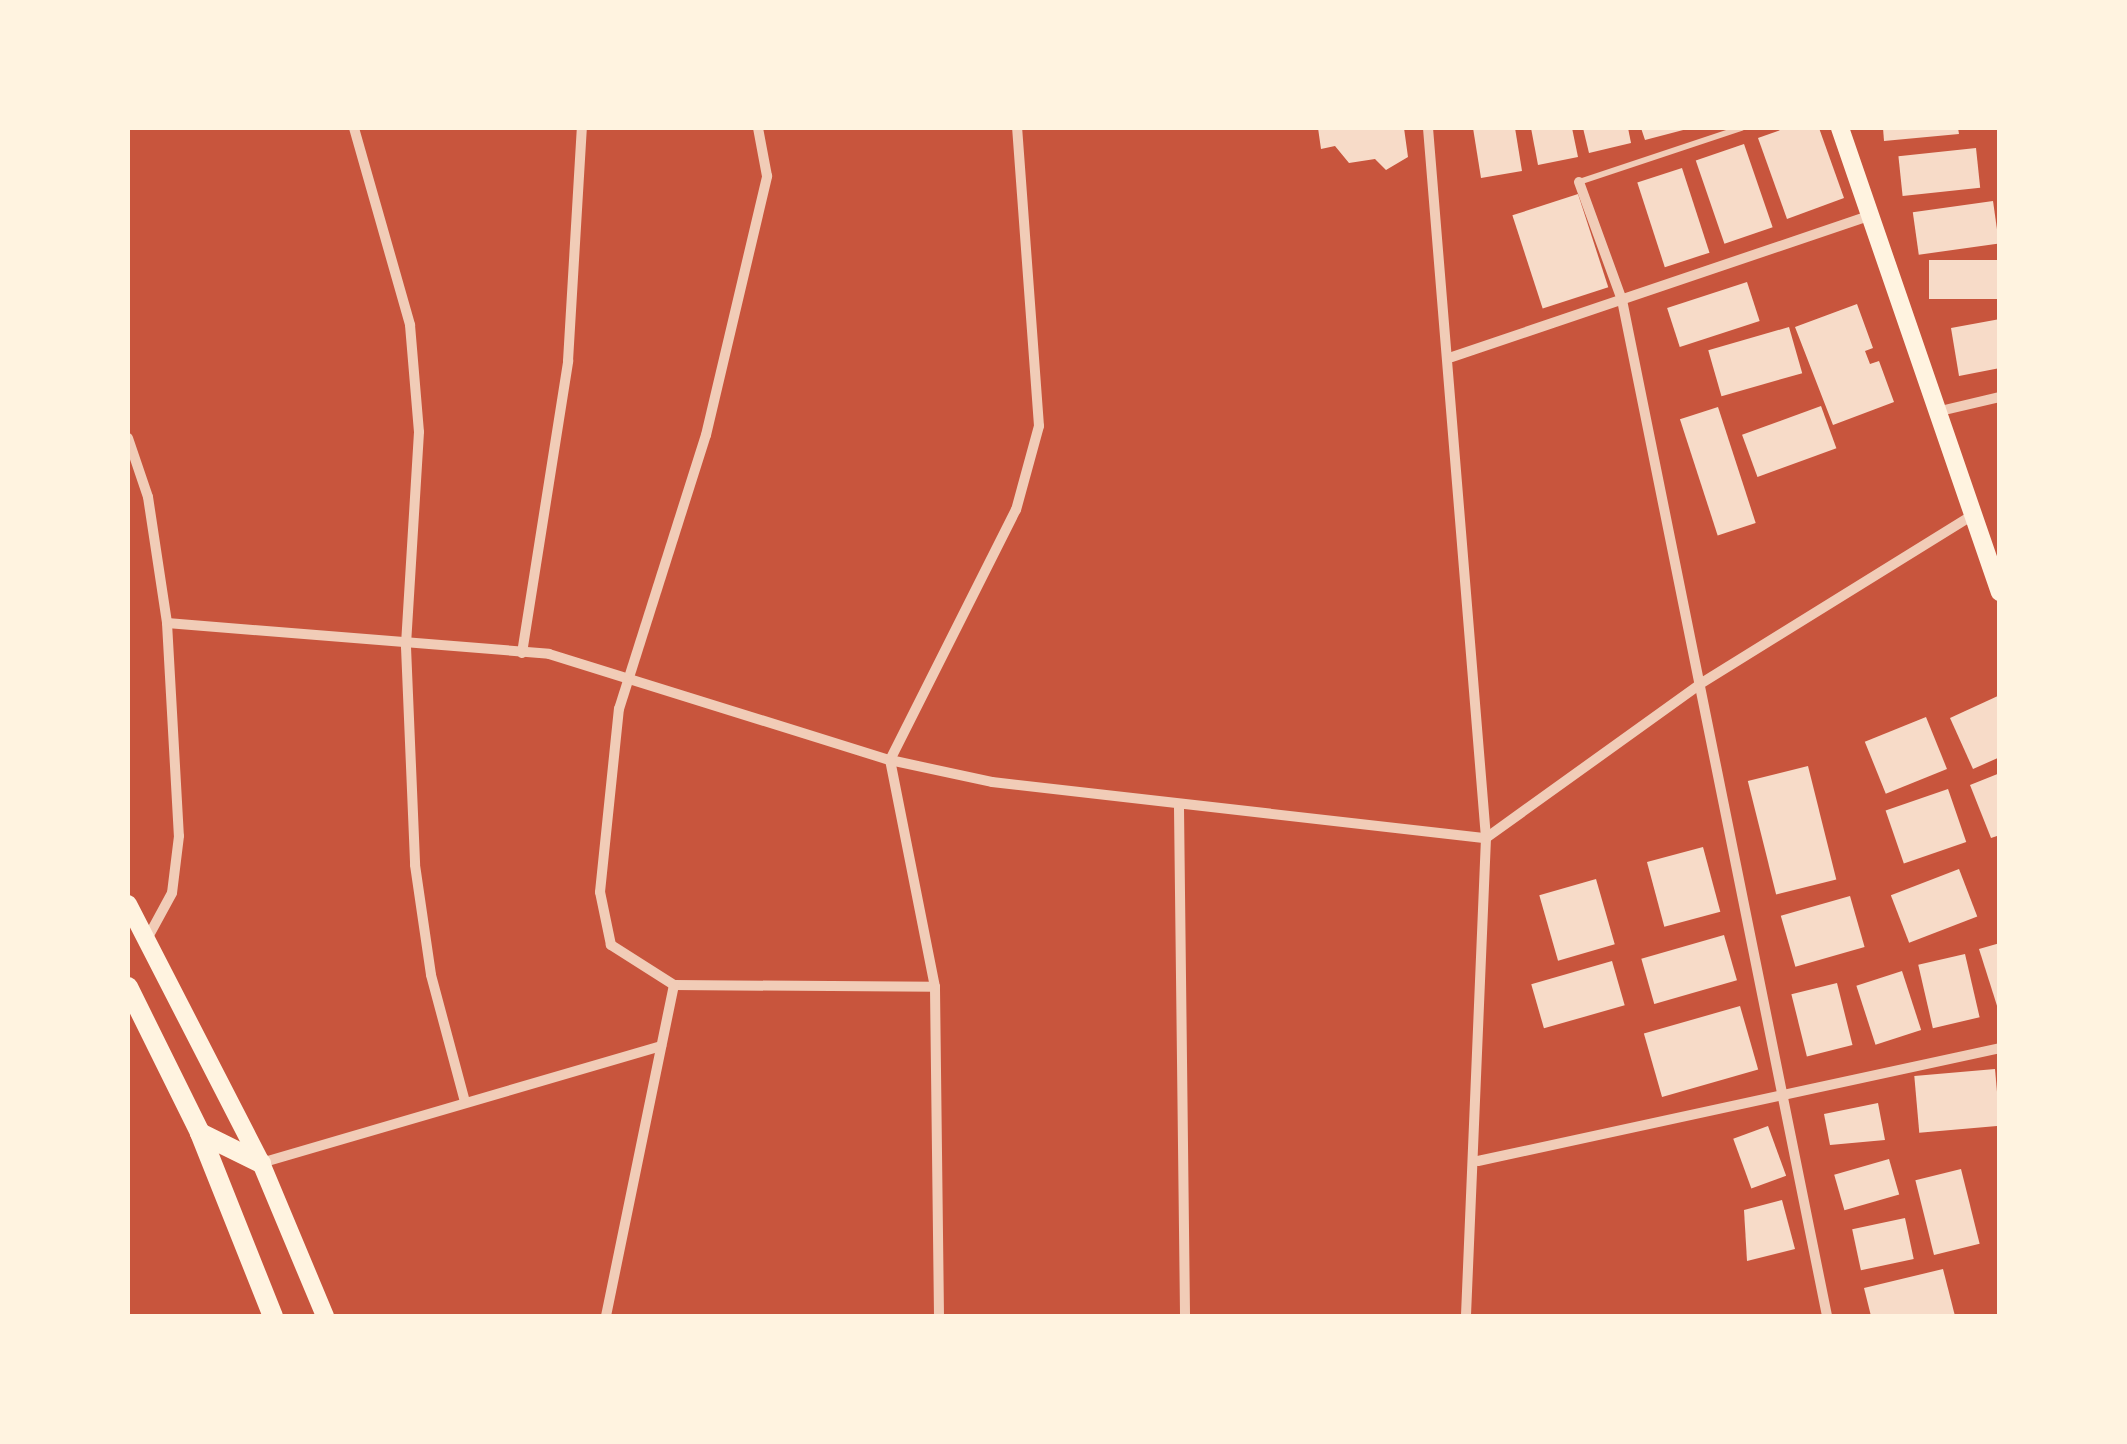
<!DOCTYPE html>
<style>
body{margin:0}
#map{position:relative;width:2127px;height:1444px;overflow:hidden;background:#c8553d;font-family:"DejaVu Sans",sans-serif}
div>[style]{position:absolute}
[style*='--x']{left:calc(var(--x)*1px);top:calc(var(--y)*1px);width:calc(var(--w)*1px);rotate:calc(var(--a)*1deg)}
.building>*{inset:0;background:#f7dbc8;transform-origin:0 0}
.service>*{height:6px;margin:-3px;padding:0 3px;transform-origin:3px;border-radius:3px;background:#f1ccb7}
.minor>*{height:10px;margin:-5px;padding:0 5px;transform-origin:5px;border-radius:5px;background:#f1ccb7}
.secondary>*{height:18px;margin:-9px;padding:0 9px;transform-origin:9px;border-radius:9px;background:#fff3e0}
.trunk>*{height:20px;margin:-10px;padding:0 10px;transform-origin:10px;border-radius:10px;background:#fff3e0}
span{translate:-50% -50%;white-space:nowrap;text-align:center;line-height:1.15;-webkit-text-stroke:10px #fff3e0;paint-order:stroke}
.frame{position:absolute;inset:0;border:130px solid #fff3e0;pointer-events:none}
</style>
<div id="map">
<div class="building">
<i style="clip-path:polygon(1318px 128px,1404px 128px,1408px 157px,1386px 170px,1375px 159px,1349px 163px,1335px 146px,1321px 149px)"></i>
<i style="clip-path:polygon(1473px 128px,1515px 128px,1522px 171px,1481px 178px)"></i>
<i style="clip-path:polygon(1531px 128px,1572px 128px,1578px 157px,1538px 165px)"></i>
<i style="clip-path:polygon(1583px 128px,1628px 128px,1631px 143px,1589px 153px)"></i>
<i style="clip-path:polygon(1641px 128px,1687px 128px,1687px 129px,1645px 140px)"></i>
<i style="clip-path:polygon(1786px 128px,1819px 128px,1844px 198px,1787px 219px,1758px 138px)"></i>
<i style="clip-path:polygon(1883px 128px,1958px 128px,1959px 134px,1884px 141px)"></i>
<i style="left:1744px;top:144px;width:88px;height:51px;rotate:71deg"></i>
<i style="left:1976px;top:148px;width:40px;height:78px;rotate:84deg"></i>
<i style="left:1682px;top:168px;width:89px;height:47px;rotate:72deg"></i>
<i style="left:1578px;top:194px;width:98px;height:69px;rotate:72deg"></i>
<i style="left:1993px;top:201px;width:43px;height:81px;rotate:82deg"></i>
<i style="left:2000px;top:260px;width:39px;height:71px;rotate:90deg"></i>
<i style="left:1747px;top:282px;width:41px;height:84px;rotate:72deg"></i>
<i style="clip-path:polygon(1857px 304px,1873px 348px,1865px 351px,1870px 364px,1879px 361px,1894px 402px,1833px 425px,1795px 327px)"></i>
<i style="clip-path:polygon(2000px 319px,2000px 368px,1959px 376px,1951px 328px)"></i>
<i style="left:1789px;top:327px;width:48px;height:84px;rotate:74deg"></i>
<i style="left:1821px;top:406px;width:45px;height:84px;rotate:70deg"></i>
<i style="left:1718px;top:407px;width:122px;height:40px;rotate:72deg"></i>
<i style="clip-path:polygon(2000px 695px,2000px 757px,1973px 769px,1950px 718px)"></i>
<i style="left:1926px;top:717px;width:56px;height:66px;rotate:68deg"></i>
<i style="left:1808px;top:766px;width:117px;height:62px;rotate:76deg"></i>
<i style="clip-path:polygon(2000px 773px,2000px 835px,1991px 838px,1970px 785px)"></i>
<i style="left:1948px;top:789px;width:56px;height:66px;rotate:71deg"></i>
<i style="left:1703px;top:847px;width:67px;height:58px;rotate:75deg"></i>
<i style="left:1959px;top:869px;width:51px;height:73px;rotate:69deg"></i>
<i style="left:1596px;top:879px;width:68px;height:59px;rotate:74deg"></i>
<i style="left:1850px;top:896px;width:53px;height:72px;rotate:74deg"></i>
<i style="left:1724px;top:935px;width:47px;height:86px;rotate:74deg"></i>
<i style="clip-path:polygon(2000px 943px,2000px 1012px,1999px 1012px,1979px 949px)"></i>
<i style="left:1965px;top:954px;width:65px;height:48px;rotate:77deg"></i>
<i style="left:1612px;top:961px;width:46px;height:84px;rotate:74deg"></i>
<i style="left:1902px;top:971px;width:62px;height:48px;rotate:72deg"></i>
<i style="left:1837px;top:983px;width:64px;height:47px;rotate:76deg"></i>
<i style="left:1740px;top:1006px;width:66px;height:100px;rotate:74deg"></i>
<i style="left:1995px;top:1069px;width:57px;height:81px;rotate:85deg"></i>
<i style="clip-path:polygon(1878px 1103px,1885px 1140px,1830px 1145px,1824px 1114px)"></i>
<i style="left:1768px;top:1126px;width:53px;height:37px;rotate:70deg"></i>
<i style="left:1889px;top:1159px;width:37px;height:57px;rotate:74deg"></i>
<i style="left:1961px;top:1169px;width:77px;height:47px;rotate:76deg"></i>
<i style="clip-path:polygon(1782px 1200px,1795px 1249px,1747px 1261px,1744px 1210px)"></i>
<i style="left:1905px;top:1218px;width:42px;height:54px;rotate:78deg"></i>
<i style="clip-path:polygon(1943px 1269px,1955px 1316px,1871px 1316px,1864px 1288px)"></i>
</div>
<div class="service">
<i style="--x:1579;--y:182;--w:171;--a:-18.4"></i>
</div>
<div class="minor">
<i style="--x:354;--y:128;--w:205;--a:74.1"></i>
<i style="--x:410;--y:325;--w:107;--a:85.2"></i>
<i style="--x:419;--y:432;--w:215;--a:93.5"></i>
<i style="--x:406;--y:647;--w:218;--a:87.6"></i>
<i style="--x:415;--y:865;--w:111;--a:81.7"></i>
<i style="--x:431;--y:975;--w:131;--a:75"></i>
<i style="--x:1428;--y:128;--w:712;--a:85.33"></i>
<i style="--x:1486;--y:838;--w:478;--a:92.4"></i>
<i style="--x:1579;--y:182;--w:126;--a:70"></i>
<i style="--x:1622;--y:300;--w:1036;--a:78.59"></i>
<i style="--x:1452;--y:357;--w:439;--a:-18.7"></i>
<i style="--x:1936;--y:412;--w:66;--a:-13.2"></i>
<i style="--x:128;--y:438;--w:62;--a:71.3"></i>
<i style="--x:148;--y:497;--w:127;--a:81.4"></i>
<i style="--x:167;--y:623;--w:213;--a:86.8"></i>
<i style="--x:179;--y:836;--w:57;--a:97"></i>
<i style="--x:172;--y:893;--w:52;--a:118.5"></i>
<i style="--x:167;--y:623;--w:383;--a:4.6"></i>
<i style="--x:549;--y:654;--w:357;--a:17.3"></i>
<i style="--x:890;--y:760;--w:104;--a:12.2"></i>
<i style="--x:992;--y:782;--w:497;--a:6.5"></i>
<i style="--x:522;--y:653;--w:296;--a:-81"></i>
<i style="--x:568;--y:361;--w:233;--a:-86.6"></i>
<i style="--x:1179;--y:808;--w:508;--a:89.32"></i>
<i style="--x:1486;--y:838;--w:264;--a:-35.7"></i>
<i style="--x:1700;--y:684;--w:319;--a:-31.8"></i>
<i style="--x:674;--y:985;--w:75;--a:-147.6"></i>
<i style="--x:611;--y:945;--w:54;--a:-101.7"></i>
<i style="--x:600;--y:892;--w:184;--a:-84.1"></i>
<i style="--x:619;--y:709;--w:287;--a:-72.4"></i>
<i style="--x:706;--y:435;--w:266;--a:-76.7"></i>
<i style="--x:767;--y:176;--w:49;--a:-100.6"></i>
<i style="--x:674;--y:985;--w:261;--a:0.4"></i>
<i style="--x:1478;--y:1161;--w:534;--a:-12.21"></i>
<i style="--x:261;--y:1163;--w:417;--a:-16.3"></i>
<i style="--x:606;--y:1316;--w:338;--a:-78.4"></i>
<i style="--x:939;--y:1316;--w:329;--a:-90.7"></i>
<i style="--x:935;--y:987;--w:231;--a:-101.2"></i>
<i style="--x:890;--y:760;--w:280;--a:-63.3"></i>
<i style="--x:1016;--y:510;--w:87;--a:-74.7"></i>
<i style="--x:1039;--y:426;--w:299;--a:-94.2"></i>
</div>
<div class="secondary">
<i style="--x:1840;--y:128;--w:491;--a:71"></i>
<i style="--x:128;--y:904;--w:291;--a:62.8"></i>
<i style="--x:261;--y:1163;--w:166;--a:67.3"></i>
</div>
<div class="trunk">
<i style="--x:128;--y:987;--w:163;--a:63.7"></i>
<i style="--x:200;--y:1133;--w:197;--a:68.3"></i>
<i style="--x:200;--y:1133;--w:68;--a:26.2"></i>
</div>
<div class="frame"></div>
</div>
